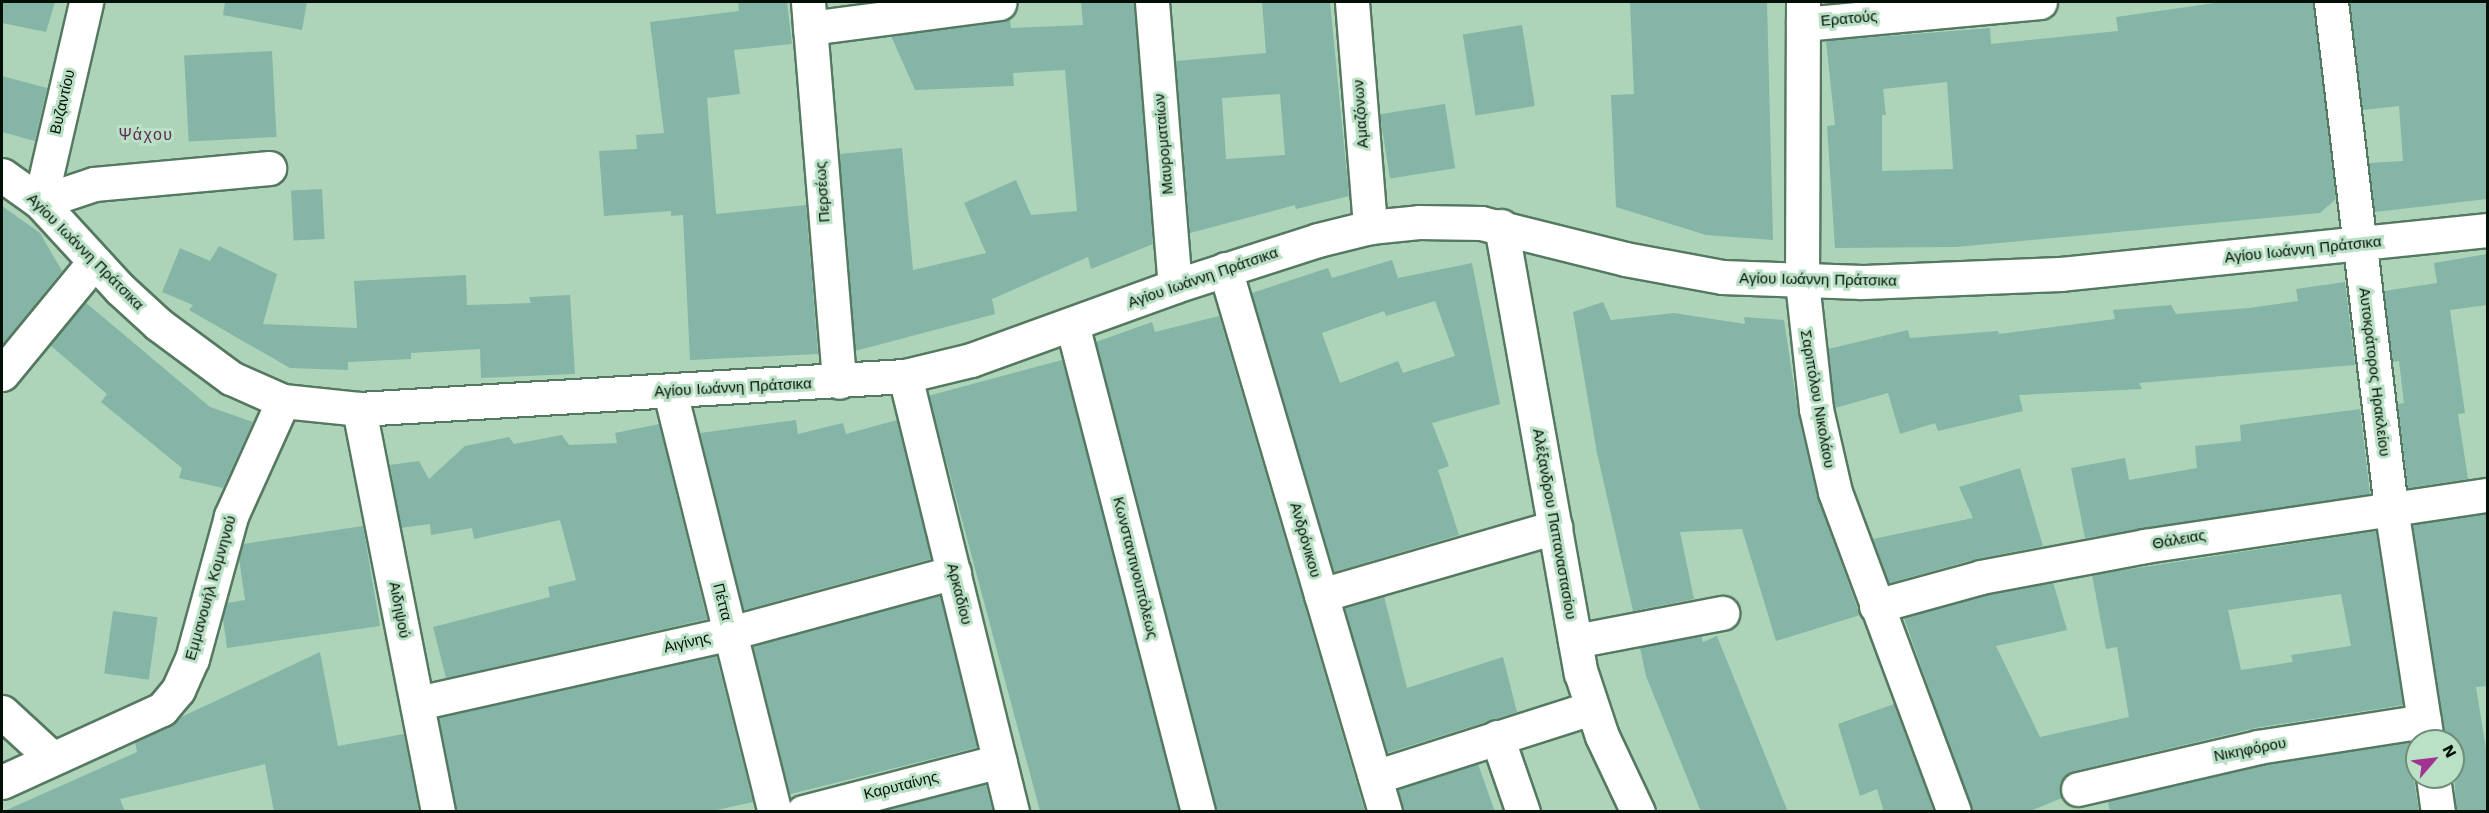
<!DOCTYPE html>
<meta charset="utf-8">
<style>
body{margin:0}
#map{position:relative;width:2489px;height:813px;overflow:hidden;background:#add4b8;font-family:"Work Sans",sans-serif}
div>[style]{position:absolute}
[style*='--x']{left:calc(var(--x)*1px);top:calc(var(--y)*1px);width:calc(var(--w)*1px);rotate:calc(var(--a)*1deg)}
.building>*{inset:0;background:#84b5a6;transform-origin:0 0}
.roads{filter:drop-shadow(2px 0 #557960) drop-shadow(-2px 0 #557960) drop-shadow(0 2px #557960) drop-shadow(0 -2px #557960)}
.minor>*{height:33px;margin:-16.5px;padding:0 16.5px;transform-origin:16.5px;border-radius:16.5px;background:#fff}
.major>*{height:33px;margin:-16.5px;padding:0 16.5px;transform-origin:16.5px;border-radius:16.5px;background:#fff}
span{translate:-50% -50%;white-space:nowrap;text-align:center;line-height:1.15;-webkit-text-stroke:6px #bae1c5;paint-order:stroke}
.street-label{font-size:15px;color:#031007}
.neighbourhood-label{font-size:16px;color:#5f2956;letter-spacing:1.5px}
.frame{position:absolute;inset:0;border:3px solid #031007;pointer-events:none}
.north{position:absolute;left:2405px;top:729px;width:60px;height:60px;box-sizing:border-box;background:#bae1c5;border:2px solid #718d79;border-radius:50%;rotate:62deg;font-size:16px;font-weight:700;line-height:24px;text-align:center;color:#031007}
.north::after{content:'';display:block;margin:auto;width:21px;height:27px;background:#a13392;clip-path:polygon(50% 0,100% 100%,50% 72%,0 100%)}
</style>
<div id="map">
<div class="building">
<i style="clip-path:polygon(2px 2px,55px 2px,46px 32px,2px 23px)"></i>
<i style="clip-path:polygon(225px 2px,307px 2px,302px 30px,223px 15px)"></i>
<i style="clip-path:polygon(738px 2px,787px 2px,792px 44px,734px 50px,740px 94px,707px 98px,716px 214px,806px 205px,818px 354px,690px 360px,683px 215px,671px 216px,671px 211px,604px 216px,599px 151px,637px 149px,636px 135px,664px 133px,650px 22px,739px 11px)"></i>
<i style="clip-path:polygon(1081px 2px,1134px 2px,1153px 244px,1091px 269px,1088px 257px,992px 299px,995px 314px,855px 351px,839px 154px,902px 148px,913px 270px,986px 253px,964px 203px,1016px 180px,1031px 215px,1077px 211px,1065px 70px,1013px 73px,1014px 86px,915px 90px,891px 36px,1010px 18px,1011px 28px,1083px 25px)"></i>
<i style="clip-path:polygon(evenodd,1262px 2px,1330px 2px,1349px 196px,1296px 209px,1295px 205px,1190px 233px,1176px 61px,1266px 53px,1262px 2px,1280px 94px,1285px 155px,1226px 159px,1222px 98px,1280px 94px)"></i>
<i style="clip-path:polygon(1630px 2px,1767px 2px,1773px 240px,1706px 235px,1616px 207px,1611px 95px,1634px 94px)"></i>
<i style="clip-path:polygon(evenodd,2222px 2px,2313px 2px,2336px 199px,2320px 213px,1956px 247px,1835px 248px,1827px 126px,1835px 125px,1826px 41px,1990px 28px,1991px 44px,2118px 31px,2116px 17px,2222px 2px,1947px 82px,1953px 169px,1882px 171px,1882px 115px,1886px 115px,1883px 89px,1947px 82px)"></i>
<i style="clip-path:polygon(2350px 2px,2487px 2px,2487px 199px,2375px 212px,2369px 163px,2403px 161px,2399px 106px,2363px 110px)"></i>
<i style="left:1522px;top:25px;width:82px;height:60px;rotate:81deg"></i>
<i style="left:272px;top:51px;width:86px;height:88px;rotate:87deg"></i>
<i style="clip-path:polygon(2px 76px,47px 88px,35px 141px,2px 132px)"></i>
<i style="left:1445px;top:104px;width:65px;height:66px;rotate:81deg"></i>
<i style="left:322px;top:189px;width:50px;height:31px;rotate:87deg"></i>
<i style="clip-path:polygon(2px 206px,40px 233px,62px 271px,2px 345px)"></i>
<i style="clip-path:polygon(219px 246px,277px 274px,263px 324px,357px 328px,354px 281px,466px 275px,467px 305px,531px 303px,529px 297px,570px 295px,575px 374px,481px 378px,480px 349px,411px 353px,411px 359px,348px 362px,348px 370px,290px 368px,189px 310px,193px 305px,162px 292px,180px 248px,210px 261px)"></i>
<i style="clip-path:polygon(2487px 254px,2487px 305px,2450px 310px,2465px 413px,2458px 414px,2468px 479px,2408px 488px,2398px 404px,2404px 403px,2399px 361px,2393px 362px,2384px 291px,2437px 283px,2434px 263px)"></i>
<i style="clip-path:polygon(evenodd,1392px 260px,1398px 278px,1472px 263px,1500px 404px,1432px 423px,1449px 466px,1438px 470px,1459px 535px,1334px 572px,1252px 293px,1328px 268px,1332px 278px,1392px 260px,1435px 301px,1455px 356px,1403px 373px,1398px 361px,1340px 383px,1322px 333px,1384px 311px,1386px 316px,1435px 301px)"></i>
<i style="clip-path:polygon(2345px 282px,2355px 365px,2139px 383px,2142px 389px,2019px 395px,2023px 411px,1938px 431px,1935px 423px,1900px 434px,1888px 393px,1835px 408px,1828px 349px,1908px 330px,1910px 338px,1998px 331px,1999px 334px,2115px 319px,2113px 310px,2171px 305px,2176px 314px,2249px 308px,2298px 301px,2296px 289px)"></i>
<i style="clip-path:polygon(85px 302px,210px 407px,253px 422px,223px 488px,179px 478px,182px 468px,101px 402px,107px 394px,50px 345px)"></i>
<i style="clip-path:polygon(1603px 302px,1611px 320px,1674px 313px,1745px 324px,1744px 317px,1784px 320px,1798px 413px,1817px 496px,1860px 615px,1776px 641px,1742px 529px,1680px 532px,1694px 599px,1633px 611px,1597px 453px,1573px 312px)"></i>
<i style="clip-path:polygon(1219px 316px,1303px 600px,1365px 812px,1216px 812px,1096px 342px,1152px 322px,1155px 332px)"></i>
<i style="left:1062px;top:360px;width:467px;height:138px;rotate:75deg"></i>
<i style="clip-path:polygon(2360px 409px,2370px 494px,2085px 538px,2071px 468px,2125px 458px,2129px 480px,2197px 468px,2195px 446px,2241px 441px,2240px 425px)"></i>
<i style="clip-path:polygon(796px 420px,798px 434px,843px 423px,846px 434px,897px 420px,931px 559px,744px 610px,700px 433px)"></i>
<i style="clip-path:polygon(659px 424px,707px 619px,446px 678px,433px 627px,550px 597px,548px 587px,576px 580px,560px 520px,474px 539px,472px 528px,431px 535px,430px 524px,401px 528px,390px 465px,419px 461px,429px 479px,465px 446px,509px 437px,514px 444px,562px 435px,569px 445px,617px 443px,615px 433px)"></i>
<i style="clip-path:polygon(2020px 468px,2043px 546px,1976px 559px,1889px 583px,1873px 539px,1973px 518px,1959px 487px)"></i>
<i style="clip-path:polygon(2487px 514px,2487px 686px,2476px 687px,2487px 755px,2487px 812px,2456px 812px,2453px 741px,2445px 741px,2413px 525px)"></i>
<i style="clip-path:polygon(363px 526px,380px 626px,227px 648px,223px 618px,227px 603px,245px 600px,239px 558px,243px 544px)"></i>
<i style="clip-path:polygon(evenodd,2376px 531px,2403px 705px,2255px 728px,2074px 771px,2060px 783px,2062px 798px,2028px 812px,1972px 812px,1904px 618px,1985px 595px,2053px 582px,2067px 630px,1996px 646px,2040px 737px,2129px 717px,2117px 647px,2106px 649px,2092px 575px,2376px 531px,2341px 594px,2351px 646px,2291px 655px,2293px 662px,2241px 670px,2228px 610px,2341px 594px)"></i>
<i style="left:940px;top:595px;width:157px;height:194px;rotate:76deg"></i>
<i style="clip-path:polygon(1384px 596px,1407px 688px,1503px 657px,1517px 712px,1387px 753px,1344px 608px)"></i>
<i style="left:113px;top:611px;width:45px;height:63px;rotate:8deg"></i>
<i style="clip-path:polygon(1701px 636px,1703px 642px,1717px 636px,1788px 812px,1701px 812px,1646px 676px,1640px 648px)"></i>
<i style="clip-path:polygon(320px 652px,338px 746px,404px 734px,419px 812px,274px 812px,265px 764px,120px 799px,125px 812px,2px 812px,137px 752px,135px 742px,179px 718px)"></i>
<i style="clip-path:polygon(716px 655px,753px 802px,708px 812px,456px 812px,439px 717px)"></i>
<i style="clip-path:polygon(1894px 704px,1934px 812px,1884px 812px,1877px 789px,1860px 796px,1838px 724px)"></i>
<i style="clip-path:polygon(2408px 742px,2417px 756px,2414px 780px,2419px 812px,2110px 812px,2108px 801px,2262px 765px)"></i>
<i style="clip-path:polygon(1478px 764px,1495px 812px,1403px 812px,1398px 789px)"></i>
<i style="clip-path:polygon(986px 784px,993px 812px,880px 812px)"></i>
</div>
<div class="roads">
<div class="minor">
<i style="--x:808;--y:2;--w:381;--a:85.3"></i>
<i style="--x:1152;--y:2;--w:285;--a:85.4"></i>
<i style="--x:1352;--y:2;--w:226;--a:85.4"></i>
<i style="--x:1803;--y:2;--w:280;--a:90.2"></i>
<i style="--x:1802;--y:282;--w:128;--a:83.7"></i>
<i style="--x:1816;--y:409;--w:85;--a:77.1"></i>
<i style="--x:1835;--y:492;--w:341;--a:69.6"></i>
<i style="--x:2331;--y:2;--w:510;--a:83.24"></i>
<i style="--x:2391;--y:508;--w:236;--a:81.2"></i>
<i style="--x:1803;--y:24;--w:238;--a:-5.3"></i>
<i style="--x:810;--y:28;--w:191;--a:-7.5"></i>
<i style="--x:40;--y:202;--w:57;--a:-18.4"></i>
<i style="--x:94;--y:184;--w:176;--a:-5.2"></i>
<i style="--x:40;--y:202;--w:205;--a:-77"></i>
<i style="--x:1225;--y:269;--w:566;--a:73.58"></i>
<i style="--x:1072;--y:324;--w:504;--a:75.52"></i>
<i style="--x:2;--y:374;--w:145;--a:-50.6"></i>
<i style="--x:905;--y:376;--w:449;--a:76.2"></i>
<i style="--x:670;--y:392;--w:433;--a:76"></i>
<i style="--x:359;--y:409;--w:411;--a:78.9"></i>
<i style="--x:1321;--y:595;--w:244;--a:-16.2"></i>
<i style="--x:1876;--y:606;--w:109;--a:-15.4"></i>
<i style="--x:1981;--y:577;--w:167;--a:-10.7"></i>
<i style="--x:2145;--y:546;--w:347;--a:-8.5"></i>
<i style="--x:1575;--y:641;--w:150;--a:-10.8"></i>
<i style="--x:418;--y:703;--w:320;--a:-12.6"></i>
<i style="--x:730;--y:633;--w:232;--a:-15.2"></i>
<i style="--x:2;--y:712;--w:68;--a:42.6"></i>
<i style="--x:1497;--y:737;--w:79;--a:70.9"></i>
<i style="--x:1375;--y:777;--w:227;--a:-17.7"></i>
<i style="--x:2433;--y:777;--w:35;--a:82"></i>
<i style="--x:2;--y:782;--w:176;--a:-24.5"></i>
<i style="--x:162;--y:709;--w:25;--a:-50"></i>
<i style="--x:178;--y:690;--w:34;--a:-66"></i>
<i style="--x:192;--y:659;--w:148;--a:-74.7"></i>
<i style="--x:231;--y:516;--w:126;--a:-65.7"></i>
<i style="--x:2078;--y:789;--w:185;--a:-13.1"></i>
<i style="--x:2258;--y:747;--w:168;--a:-8.9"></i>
<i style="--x:803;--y:812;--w:203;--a:-14.5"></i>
</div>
<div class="major">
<i style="--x:2;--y:175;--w:47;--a:35.4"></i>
<i style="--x:40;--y:202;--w:118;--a:47.4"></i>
<i style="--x:120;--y:289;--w:52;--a:42.6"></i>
<i style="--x:158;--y:324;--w:91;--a:36.5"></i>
<i style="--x:231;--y:378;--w:57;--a:23.9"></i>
<i style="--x:283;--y:401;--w:76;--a:6"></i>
<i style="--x:359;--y:409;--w:547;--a:-3.46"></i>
<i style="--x:905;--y:376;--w:68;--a:-13.6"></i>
<i style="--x:971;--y:360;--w:217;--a:-19.9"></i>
<i style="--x:1175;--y:286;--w:150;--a:-17.8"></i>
<i style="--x:1318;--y:240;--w:54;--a:-14"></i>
<i style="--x:1370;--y:227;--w:49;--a:-5.8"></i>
<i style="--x:1419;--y:222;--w:62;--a:0.9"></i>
<i style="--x:1481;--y:223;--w:148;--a:14"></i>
<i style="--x:1625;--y:259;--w:99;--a:10.5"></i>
<i style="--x:1722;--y:277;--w:140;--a:2"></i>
<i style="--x:1862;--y:282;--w:199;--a:-2.3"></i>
<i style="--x:2061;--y:274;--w:429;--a:-5.9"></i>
<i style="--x:1501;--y:226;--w:454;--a:79.9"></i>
<i style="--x:1581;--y:673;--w:66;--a:71.6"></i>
<i style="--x:1602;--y:736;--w:84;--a:64.7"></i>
</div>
</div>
<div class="street-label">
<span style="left:1849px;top:19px;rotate:-5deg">Ερατούς</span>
<span style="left:63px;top:102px;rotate:-77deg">Βυζαντίου</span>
<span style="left:1361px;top:114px;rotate:-94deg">Αμαζόνων</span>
<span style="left:1164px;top:144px;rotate:-95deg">Μαυροματαίων</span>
<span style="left:823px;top:192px;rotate:-94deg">Περσέως</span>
<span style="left:2303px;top:250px;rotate:-6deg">Αγίου Ιωάννη Πράτσικα</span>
<span style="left:85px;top:252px;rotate:45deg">Αγίου Ιωάννη Πράτσικα</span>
<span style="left:1203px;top:278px;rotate:-19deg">Αγίου Ιωάννη Πράτσικα</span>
<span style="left:1818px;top:280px;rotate:1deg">Αγίου Ιωάννη Πράτσικα</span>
<span style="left:2374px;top:372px;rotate:83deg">Αυτοκράτορος Ηρακλείου</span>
<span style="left:733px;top:388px;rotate:-3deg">Αγίου Ιωάννη Πράτσικα</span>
<span style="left:1817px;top:399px;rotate:80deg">Σαριπόλου Νικολάου</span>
<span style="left:1554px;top:524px;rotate:80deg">Αλέξανδρου Παπαναστασίου</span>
<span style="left:1305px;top:540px;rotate:74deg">Ανδρόνικου</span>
<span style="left:2179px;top:540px;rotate:-10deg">Θάλειας</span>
<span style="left:1135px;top:568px;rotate:76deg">Κωνσταντινουπόλεως</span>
<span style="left:211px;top:588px;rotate:-74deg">Εμμανουήλ Κομνηνού</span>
<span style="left:959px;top:594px;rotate:76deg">Αρκαδίου</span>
<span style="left:722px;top:602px;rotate:76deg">Πέττα</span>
<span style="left:399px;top:610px;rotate:79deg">Αιδηψού</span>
<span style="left:687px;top:643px;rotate:-13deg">Αιγίνης</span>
<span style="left:2250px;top:750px;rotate:-11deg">Νικηφόρου</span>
<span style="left:901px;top:786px;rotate:-14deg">Καρυταίνης</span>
</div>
<div class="neighbourhood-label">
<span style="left:146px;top:135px">Ψάχου</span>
</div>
<div class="frame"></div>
<div class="north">N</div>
</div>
